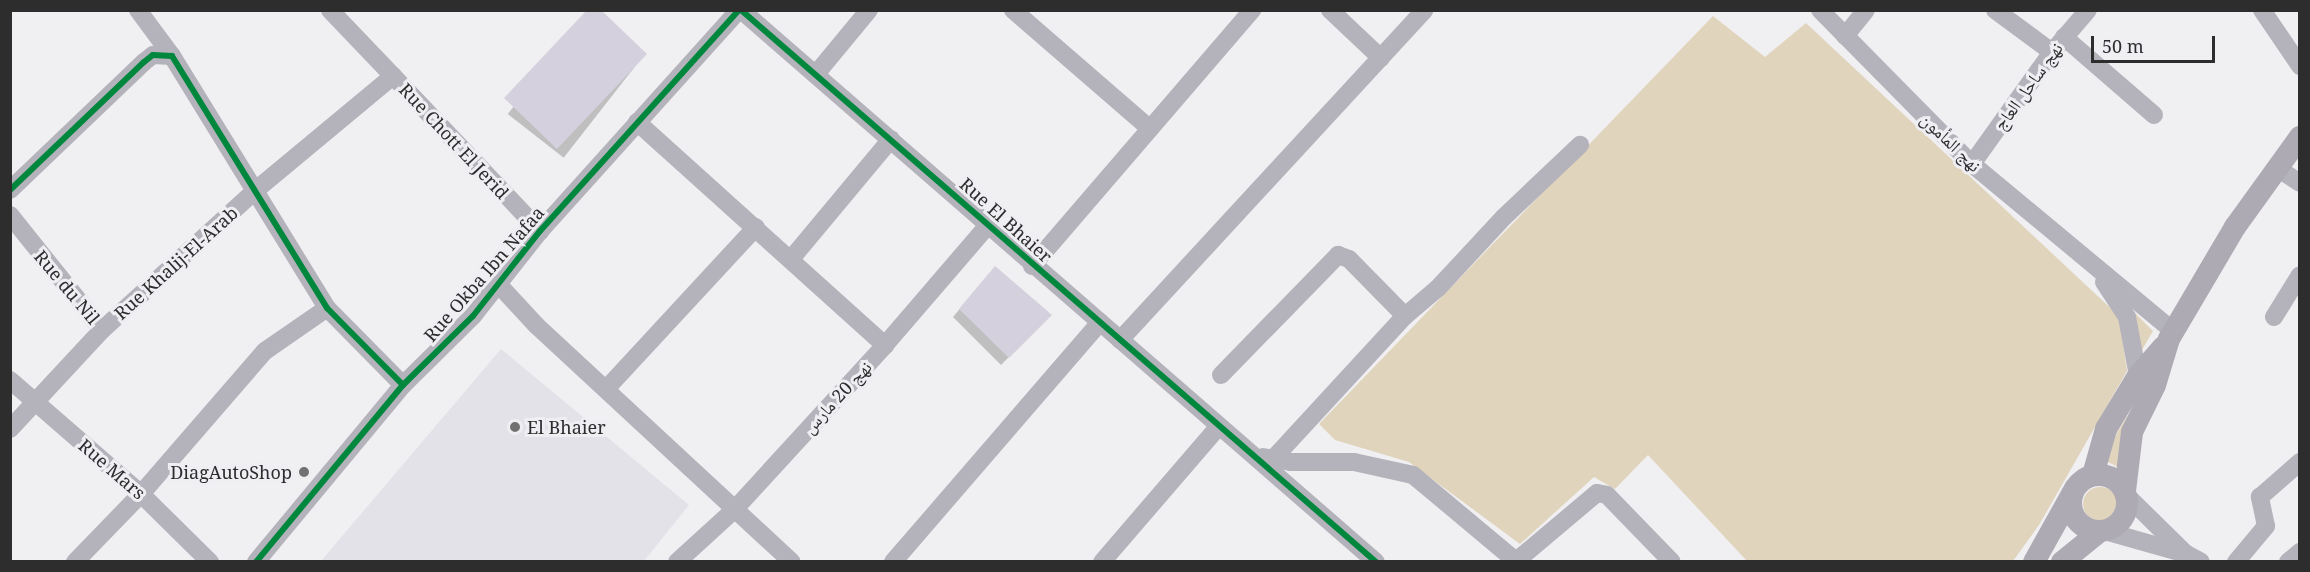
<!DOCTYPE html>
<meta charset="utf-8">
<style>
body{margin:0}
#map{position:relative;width:2310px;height:572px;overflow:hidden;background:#f0eff1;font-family:"Noto Serif","Noto Naskh Arabic",serif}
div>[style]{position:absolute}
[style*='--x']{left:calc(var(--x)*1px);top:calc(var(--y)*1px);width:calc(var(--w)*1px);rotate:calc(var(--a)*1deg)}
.built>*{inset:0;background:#e4e2e9}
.green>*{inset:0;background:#e1d4bc}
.round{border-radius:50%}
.shadow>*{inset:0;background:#0003;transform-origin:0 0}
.building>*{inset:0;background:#d4d0dd}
.minor>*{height:18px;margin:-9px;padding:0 9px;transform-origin:9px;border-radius:9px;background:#b4b2bb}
.major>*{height:22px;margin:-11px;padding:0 11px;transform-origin:11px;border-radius:11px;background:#adaab4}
.major>.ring{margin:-11px;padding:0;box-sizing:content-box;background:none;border:22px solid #adaab4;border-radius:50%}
.cycleway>*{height:6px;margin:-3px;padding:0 3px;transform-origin:3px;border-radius:3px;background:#00873e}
.dots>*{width:16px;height:16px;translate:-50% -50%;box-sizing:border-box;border:3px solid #efeef2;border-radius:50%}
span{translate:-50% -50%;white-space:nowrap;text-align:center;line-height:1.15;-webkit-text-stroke:6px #efeef2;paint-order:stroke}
.street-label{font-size:18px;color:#2d2d2e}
.poi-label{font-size:18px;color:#2d2d2e}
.left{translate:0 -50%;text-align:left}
.right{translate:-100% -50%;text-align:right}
.frame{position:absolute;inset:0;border:12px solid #2d2d2e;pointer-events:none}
.scale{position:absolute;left:2091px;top:36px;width:124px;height:27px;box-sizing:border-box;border:3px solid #2d2d2e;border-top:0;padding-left:8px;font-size:18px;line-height:21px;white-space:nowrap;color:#2d2d2e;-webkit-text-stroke:4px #efeef2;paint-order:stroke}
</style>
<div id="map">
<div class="built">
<i style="clip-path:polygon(501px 349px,689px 505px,644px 561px,321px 561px)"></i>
</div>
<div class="green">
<i style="clip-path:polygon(1713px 16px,1765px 57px,1806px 23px,2119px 316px,2127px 371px,2039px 525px,2013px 561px,1747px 561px,1648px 455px,1615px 489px,1594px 477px,1520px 544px,1409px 462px,1335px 440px,1319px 424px)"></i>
<i style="clip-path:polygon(2126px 304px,2153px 331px,2142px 350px)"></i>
<i style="clip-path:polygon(2127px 416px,2118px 467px,2102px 459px)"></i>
<i class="round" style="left:2083px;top:487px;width:34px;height:34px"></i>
</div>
<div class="shadow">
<i style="left:589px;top:10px;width:71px;height:132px;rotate:38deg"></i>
<i style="clip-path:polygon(988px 275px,1050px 315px,1001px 365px,953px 317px)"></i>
</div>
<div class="building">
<i style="clip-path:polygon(587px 10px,601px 10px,647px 54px,557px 149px,504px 98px)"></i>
<i style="clip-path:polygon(995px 266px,1052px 315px,1009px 358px,959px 309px)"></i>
</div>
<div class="minor">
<i style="--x:138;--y:10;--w:57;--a:53.5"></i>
<i style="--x:741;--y:10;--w:841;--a:41"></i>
<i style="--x:1013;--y:10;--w:179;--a:40.9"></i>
<i style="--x:1330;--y:10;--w:70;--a:43.3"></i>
<i style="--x:1820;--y:10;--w:216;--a:45.4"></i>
<i style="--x:1972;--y:164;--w:261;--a:39.7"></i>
<i style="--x:1995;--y:10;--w:71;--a:36.4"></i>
<i style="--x:2262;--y:10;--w:68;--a:55.8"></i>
<i style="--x:1845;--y:36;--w:33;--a:-51"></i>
<i style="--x:2064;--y:37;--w:119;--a:40.9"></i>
<i style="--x:816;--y:74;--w:83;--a:-50.4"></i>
<i style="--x:393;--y:76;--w:214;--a:46.5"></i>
<i style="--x:637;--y:122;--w:334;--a:42"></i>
<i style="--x:1972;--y:164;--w:138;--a:-54.5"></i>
<i style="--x:2052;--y:52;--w:55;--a:-49.4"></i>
<i style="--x:2277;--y:168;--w:27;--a:33"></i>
<i style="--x:10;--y:190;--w:185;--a:-43.7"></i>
<i style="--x:144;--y:62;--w:11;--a:-38"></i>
<i style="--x:153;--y:55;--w:19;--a:3"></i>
<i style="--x:172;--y:56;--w:296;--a:58.4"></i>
<i style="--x:327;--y:308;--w:108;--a:45.4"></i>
<i style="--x:10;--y:215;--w:147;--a:51.3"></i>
<i style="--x:791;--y:259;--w:156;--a:-50.2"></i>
<i style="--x:1032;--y:266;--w:338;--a:-49.3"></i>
<i style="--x:2104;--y:282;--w:42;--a:56.7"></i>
<i style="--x:2127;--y:317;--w:60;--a:79.4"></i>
<i style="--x:499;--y:285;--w:56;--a:47.2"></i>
<i style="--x:537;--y:326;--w:347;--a:42.8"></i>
<i style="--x:2274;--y:317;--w:49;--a:-58.2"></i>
<i style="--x:1120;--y:340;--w:449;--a:-47.3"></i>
<i style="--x:1221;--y:375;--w:168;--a:-45.7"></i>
<i style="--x:1338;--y:255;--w:12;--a:20"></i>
<i style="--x:1349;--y:259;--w:80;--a:45.5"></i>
<i style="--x:10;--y:380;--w:174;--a:41"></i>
<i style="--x:141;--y:494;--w:97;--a:44.6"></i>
<i style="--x:607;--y:388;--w:219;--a:-47.2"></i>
<i style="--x:10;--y:429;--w:135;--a:-47.1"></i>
<i style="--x:102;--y:330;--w:210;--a:-42.3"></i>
<i style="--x:257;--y:189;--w:177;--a:-39.7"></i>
<i style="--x:393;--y:76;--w:91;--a:-133.7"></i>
<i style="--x:1263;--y:457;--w:27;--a:10"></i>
<i style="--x:1290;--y:462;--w:64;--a:0"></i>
<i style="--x:1354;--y:462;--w:60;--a:12.4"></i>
<i style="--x:1413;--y:475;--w:136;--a:39.9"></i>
<i style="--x:1272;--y:460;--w:196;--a:-47.3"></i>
<i style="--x:1405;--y:316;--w:43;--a:-40.3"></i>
<i style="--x:1438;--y:288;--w:97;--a:-47.1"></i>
<i style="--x:1504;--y:217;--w:105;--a:-43.5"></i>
<i style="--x:2127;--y:496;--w:81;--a:44.5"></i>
<i style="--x:2185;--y:553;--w:18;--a:29"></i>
<i style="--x:2105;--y:531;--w:81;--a:15.8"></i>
<i style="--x:75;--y:562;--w:95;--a:-45.9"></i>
<i style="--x:141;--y:494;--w:189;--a:-49.1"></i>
<i style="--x:265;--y:351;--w:75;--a:-34.7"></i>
<i style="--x:256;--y:562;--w:230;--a:-50.3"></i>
<i style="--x:403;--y:385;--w:98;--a:-44.6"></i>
<i style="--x:473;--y:316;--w:108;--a:-51.8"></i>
<i style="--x:540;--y:231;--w:297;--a:-48"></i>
<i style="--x:677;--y:562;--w:77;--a:-42.4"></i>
<i style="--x:734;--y:510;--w:224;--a:-47.5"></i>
<i style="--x:885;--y:345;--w:160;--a:-49.3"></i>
<i style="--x:893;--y:562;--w:317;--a:-49.2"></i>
<i style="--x:1102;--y:562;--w:179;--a:-49.3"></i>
<i style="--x:1515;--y:562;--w:107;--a:-40.1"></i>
<i style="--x:1597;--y:493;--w:10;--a:11"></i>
<i style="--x:1607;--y:495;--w:93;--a:45.9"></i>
<i style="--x:2236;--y:562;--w:47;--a:-50.2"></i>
<i style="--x:2266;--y:526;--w:30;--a:-102"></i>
<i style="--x:2260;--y:497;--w:53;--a:-41.2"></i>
<i style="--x:2288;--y:562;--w:16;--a:-40"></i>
</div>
<div class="major">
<i class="ring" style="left:2071px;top:475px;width:34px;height:34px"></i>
<i style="--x:2093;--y:475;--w:48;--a:-74.2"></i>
<i style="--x:2106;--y:429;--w:62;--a:-58.9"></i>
<i style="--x:2138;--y:376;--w:38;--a:-49"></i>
<i style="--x:2125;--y:491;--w:59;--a:-83.2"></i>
<i style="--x:2132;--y:432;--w:52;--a:-63.9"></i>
<i style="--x:2155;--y:385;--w:48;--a:-73.1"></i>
<i style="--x:2169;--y:339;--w:130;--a:-59.5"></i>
<i style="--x:2235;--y:227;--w:111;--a:-54.2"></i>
<i style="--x:2034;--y:562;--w:78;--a:-60.8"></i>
<i style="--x:2062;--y:562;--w:48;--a:-39"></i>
</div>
<div class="cycleway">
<i style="--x:741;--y:10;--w:841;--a:41"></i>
<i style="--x:10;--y:190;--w:185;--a:-43.7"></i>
<i style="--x:144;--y:62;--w:11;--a:-38"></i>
<i style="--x:153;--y:55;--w:19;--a:3"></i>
<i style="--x:172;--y:56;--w:296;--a:58.4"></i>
<i style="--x:327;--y:308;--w:108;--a:45.4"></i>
<i style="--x:256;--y:562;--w:230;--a:-50.3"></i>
<i style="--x:403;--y:385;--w:98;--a:-44.6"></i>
<i style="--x:473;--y:316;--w:108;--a:-51.8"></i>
<i style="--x:540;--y:231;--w:297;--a:-48"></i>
</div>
<div class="dots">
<i style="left:515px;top:427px;background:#717172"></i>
<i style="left:304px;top:472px;background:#717172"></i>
</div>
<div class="street-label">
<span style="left:2028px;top:86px;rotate:-54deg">نهج ساحل العاج</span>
<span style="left:454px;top:141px;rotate:47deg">Rue Chott El Jerid</span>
<span style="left:1951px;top:142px;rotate:44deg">نهج المأمون</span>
<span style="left:1006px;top:220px;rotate:42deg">Rue El Bhaier</span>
<span style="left:176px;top:263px;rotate:-42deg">Rue Khalij-El-Arab</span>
<span style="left:484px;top:274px;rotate:-49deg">Rue Okba Ibn Nafaa</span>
<span style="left:67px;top:287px;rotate:50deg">Rue du Nil</span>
<span style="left:837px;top:397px;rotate:-47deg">نهج 20 مارس</span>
<span style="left:112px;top:469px;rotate:41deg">Rue Mars</span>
</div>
<div class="poi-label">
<span class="left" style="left:527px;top:427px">El Bhaier</span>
<span class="right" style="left:292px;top:472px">DiagAutoShop</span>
</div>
<div class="frame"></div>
<div class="scale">50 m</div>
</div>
